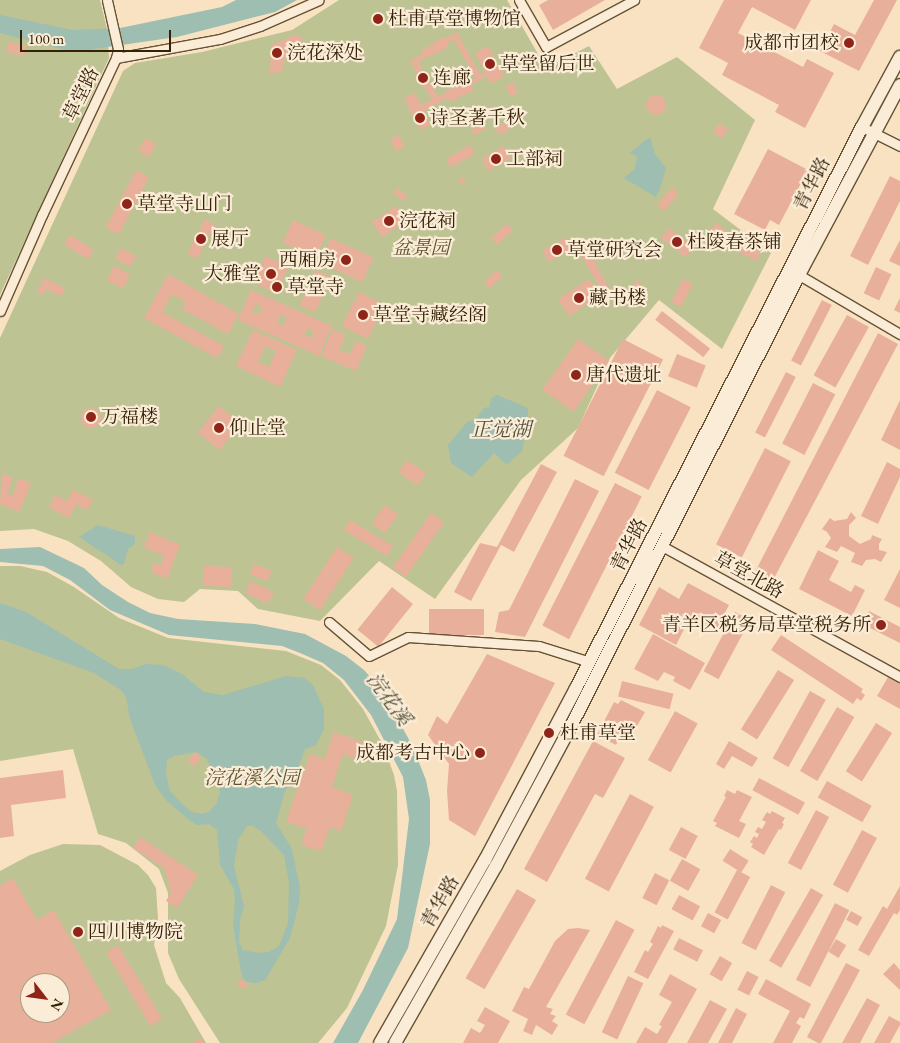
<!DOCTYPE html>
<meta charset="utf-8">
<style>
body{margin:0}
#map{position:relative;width:900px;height:1043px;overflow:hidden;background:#f9e2c2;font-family:"EB Garamond","Noto Serif SC",serif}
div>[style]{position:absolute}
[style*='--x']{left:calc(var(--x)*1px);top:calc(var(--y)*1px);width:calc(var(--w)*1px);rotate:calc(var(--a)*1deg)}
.green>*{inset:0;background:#bdc393}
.water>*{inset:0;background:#9ebeb1}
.building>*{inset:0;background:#e8b09a;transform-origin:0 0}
.round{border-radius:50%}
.roads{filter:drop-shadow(1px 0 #655235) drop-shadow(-1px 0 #655235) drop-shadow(0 1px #655235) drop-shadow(0 -1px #655235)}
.minor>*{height:9px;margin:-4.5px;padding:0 4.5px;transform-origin:4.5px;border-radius:4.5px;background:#fbecd7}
.secondary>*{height:12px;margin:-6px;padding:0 6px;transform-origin:6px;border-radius:6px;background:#fbecd7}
.dots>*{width:14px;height:14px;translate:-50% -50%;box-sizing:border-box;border:2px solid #fbecd7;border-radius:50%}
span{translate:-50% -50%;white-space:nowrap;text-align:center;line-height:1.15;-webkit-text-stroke:4.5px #fbecd7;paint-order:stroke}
.poi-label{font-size:19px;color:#342206}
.left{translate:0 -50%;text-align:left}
.right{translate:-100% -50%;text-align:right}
.street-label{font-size:19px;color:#342206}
.park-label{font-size:19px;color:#5d5230;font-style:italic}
.water-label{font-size:20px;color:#545139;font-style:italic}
.north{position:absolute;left:20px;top:973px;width:50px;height:50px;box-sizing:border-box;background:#fbecd7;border:1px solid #ab9b83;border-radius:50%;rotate:120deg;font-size:14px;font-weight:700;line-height:20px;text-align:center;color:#342206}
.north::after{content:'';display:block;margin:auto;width:18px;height:22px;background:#8f2418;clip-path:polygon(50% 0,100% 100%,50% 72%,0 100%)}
.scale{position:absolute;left:20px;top:30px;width:151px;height:22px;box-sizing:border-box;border:2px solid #342206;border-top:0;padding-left:6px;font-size:15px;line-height:18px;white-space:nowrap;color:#342206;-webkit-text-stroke:4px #fbecd7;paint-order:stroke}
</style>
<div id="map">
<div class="green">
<i style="clip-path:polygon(0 0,100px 0,107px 29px,109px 58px,0 295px)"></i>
<i style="clip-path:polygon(339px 0,507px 0,546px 68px,589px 46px,617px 89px,677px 57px,755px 120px,713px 209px,771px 253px,722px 349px,659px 300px,610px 358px,578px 428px,521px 480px,435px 599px,379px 561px,320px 621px,258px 609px,238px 591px,200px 589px,184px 602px,158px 599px,131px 587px,101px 561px,68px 541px,34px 529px,0 531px,0 338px,123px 71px,135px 63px,202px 52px,292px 30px)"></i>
<i style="clip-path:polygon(0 566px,20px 566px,47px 572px,74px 587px,119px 618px,168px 638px,286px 651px,321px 665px,340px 680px,363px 709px,383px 745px,394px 775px,397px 791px,398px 865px,386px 926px,347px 1008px,318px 1043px,220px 1043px,179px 979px,168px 953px,168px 893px,159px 869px,126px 843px,98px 834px,73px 749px,0 761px)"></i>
<i style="clip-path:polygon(evenodd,63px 844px,100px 845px,138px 865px,148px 875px,156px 888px,158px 919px,154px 945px,166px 983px,180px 998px,206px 1043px,0 1043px,0 871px,30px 855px,63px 844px,30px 983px,60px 983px,60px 1013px,30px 1013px,30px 983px)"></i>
</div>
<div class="water">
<i style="clip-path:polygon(236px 0,297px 0,275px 12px,177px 37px,73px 52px,0 33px,0 15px,73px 30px,120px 28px,222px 7px)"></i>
<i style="clip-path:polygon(650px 137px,655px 154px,666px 168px,660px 189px,656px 197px,624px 178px,635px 169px,637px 156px,629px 153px)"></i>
<i style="clip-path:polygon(497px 395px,528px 408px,527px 428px,522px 451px,507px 465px,494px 453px,472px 477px,451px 463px,448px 445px,467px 422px,475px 420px,484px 408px,489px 407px,492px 398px)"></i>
<i style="clip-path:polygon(98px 525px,135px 536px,135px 544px,128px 549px,124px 564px,121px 565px,79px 537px)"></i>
<i style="clip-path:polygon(40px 547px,84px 568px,102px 585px,128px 602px,150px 613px,178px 619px,255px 624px,305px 634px,346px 656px,364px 670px,381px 689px,412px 745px,426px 780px,430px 800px,430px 844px,408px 948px,358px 1043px,333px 1043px,363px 990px,397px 919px,409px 819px,403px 777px,371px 715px,344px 680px,323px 663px,300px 653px,282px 646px,169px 635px,110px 610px,70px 580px,43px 566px,0 562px,0 549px)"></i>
<i style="clip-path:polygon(evenodd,0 603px,26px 612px,119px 669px,133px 669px,145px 664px,164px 665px,182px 674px,204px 692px,223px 695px,286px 676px,304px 678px,313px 685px,324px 709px,324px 729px,316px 745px,305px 749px,291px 786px,286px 788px,276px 823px,292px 849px,300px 888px,299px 904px,290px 938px,265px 980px,256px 983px,248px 982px,243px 979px,241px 972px,233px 925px,235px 901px,234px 889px,220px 865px,217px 830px,209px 824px,197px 825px,189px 820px,167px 801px,156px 787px,130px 719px,126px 697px,121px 690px,94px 673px,0 639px,0 603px,197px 752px,207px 759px,220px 791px,217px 803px,209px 812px,202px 814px,192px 812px,182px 804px,170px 791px,166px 774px,167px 760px,174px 756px,197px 752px,0 603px,247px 826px,253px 826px,261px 831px,284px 855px,289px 882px,288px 923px,279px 946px,269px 952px,258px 953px,243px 950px,239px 942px,240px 920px,244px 906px,234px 866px,238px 840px,247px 826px)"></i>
</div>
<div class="building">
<i style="clip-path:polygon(548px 0,605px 0,553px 30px,539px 5px)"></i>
<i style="clip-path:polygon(724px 0,811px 0,795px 30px,752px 7px,738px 33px,803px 67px,807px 59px,834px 73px,805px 128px,775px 112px,779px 105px,722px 75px,728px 63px,699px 48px)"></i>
<i style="clip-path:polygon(874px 0,897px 0,859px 71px,820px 51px,834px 24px,855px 35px)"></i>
<i style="clip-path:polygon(evenodd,457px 32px,480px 75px,485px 71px,475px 53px,488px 46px,504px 76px,491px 84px,487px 76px,471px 85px,474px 90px,450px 102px,447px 98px,424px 111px,430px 125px,420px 130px,404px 98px,415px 93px,421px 105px,432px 100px,410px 61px,423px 54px,421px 51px,443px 37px,445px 39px,457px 32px,454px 39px,475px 78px,469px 81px,468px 79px,438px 97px,418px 62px,448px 47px,447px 44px,454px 39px)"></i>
<i style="clip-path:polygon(298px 34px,303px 40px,299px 46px,288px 46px,282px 71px,270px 74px,271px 45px)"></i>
<i style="left:8px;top:42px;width:19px;height:10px;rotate:12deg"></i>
<i style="left:513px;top:82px;width:12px;height:8px;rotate:66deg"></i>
<i class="round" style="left:646px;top:95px;width:20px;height:20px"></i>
<i style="left:516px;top:116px;width:8px;height:24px;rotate:60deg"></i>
<i style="left:483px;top:123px;width:6px;height:14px;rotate:59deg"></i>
<i style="left:719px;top:123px;width:11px;height:11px;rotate:34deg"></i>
<i style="left:399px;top:135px;width:13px;height:10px;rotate:63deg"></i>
<i style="left:146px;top:138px;width:12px;height:15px;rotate:31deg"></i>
<i style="clip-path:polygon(470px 145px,475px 154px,450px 167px,446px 159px)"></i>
<i style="left:504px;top:146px;width:14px;height:26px;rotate:60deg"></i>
<i style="clip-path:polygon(768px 149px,808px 170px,779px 225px,770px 220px,765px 230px,734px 214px)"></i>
<i style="left:136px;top:170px;width:15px;height:65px;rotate:28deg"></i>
<i style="clip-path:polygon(890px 176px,900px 181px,900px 201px,868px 265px,850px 256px)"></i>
<i class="round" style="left:459px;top:178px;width:6px;height:6px"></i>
<i style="clip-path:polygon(672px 187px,678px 194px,665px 211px,657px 205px)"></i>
<i style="left:398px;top:188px;width:13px;height:6px;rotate:42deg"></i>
<i style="left:396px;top:206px;width:18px;height:29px;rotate:56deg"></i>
<i style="left:205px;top:219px;width:11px;height:39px;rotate:27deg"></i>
<i style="left:293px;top:220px;width:36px;height:25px;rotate:24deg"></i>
<i style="clip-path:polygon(717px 223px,739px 242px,761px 252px,757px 261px,732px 249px,710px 231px)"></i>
<i style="left:507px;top:224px;width:9px;height:21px;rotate:49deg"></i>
<i style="left:669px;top:228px;width:31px;height:13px;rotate:38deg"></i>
<i style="left:70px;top:235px;width:28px;height:11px;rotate:32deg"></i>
<i style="left:331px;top:238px;width:47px;height:27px;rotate:25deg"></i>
<i style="left:565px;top:238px;width:13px;height:26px;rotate:61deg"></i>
<i style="left:581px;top:239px;width:59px;height:8px;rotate:60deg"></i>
<i style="clip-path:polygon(900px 240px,900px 266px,889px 261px)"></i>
<i style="left:121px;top:248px;width:17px;height:12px;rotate:28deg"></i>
<i style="left:266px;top:256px;width:25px;height:29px;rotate:27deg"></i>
<i style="left:114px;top:266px;width:18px;height:16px;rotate:27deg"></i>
<i style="left:876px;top:267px;width:17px;height:29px;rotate:25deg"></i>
<i style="left:316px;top:270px;width:17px;height:39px;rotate:25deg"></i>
<i style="left:497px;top:270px;width:8px;height:18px;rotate:45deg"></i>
<i style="clip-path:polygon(168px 274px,239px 314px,228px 334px,182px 309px,186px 302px,172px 294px,162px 312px,224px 346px,217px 358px,144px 318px)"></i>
<i style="clip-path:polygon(44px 278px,65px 288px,61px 296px,46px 289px,43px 295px,37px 292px)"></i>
<i style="left:589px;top:279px;width:20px;height:37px;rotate:57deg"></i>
<i style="left:683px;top:279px;width:11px;height:26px;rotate:27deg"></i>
<i style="clip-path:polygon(637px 280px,642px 286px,633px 296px,628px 291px)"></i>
<i style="clip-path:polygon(evenodd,251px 290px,332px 326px,319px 356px,238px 320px,251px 290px,256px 304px,262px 307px,259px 315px,252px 312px,256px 304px,251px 290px,280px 315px,287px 318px,283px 325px,277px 322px,280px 315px,251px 290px,307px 329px,314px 332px,312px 338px,304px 335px,307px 329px)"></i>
<i style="left:359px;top:292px;width:29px;height:38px;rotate:27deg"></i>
<i style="clip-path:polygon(900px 298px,900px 313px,894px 310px)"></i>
<i style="left:822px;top:300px;width:11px;height:68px;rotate:27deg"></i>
<i style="left:662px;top:311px;width:61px;height:11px;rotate:38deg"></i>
<i style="left:847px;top:315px;width:25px;height:69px;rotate:29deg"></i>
<i style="clip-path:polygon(333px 329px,346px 335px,339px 350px,350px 354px,356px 341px,367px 346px,356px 371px,321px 356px)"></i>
<i style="clip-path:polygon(evenodd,253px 330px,297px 350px,280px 387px,236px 366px,253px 330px,265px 346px,276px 351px,269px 367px,258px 362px,265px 346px)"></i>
<i style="clip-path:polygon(878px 333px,898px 344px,771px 584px,754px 574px)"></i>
<i style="left:578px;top:339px;width:38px;height:62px;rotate:35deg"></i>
<i style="left:623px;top:339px;width:45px;height:131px;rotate:27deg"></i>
<i style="left:677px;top:354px;width:31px;height:24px;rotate:22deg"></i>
<i style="left:786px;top:372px;width:11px;height:68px;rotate:27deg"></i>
<i style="left:813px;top:383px;width:25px;height:68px;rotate:27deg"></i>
<i style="left:657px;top:390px;width:38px;height:93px;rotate:27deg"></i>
<i style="clip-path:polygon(900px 400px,900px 450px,881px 440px)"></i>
<i style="left:219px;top:406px;width:28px;height:34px;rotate:39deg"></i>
<i class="round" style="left:81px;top:408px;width:20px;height:20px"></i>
<i style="left:765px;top:448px;width:29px;height:108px;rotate:27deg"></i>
<i style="left:407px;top:460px;width:23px;height:15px;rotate:34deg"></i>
<i style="clip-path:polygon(887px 462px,900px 469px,900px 477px,878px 524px,861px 516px)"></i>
<i style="clip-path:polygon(541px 464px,557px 472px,514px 552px,501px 545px,471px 601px,454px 592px,480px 543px,497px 547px)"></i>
<i style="clip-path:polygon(2px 473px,13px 478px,7px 494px,12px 496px,19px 478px,31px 483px,19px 512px,0 504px)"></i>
<i style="clip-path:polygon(575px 479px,599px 491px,525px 637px,495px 632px,499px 612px,509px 610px)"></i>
<i style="left:615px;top:483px;width:30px;height:160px;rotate:27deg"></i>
<i style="clip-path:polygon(73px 490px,93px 500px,87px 510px,76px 504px,69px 518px,49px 507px,55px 495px,67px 501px)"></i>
<i style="left:385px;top:505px;width:16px;height:23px;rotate:35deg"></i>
<i style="clip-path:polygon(851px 512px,856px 518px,849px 525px,849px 536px,860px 544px,871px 539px,872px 535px,882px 539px,879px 544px,879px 550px,887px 552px,881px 562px,875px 559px,866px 560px,862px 566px,851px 562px,855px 553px,841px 546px,837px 552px,825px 547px,831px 538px,827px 532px,822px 529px,830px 518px,834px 521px,847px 519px)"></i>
<i style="left:431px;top:513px;width:16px;height:67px;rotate:35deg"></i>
<i style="left:350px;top:520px;width:50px;height:12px;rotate:31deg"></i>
<i style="clip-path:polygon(150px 532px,180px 545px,167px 579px,151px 572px,154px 563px,161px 565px,164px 556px,144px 547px)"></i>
<i style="left:337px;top:547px;width:20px;height:62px;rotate:33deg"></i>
<i style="clip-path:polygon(818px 550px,839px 561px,829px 580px,851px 592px,855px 585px,865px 590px,852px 616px,799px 589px)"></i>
<i style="left:254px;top:564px;width:19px;height:11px;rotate:21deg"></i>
<i style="left:204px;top:566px;width:28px;height:20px;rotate:2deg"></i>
<i style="clip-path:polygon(900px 569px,900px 608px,884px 600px)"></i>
<i style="left:251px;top:581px;width:25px;height:13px;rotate:26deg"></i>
<i style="clip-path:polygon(688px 583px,729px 605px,716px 630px,691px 616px,676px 645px,639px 625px,659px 587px,679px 599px)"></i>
<i style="left:392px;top:587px;width:27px;height:55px;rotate:39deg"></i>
<i style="left:429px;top:609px;width:55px;height:26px"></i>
<i style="clip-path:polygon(869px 611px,900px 627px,900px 643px,862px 624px)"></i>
<i style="left:735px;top:612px;width:17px;height:67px;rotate:28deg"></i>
<i style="clip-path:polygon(653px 634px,705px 663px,690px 690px,673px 681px,675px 677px,664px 672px,658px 681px,634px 669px)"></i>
<i style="clip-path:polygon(781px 635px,863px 689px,861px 692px,865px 695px,861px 701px,857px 698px,853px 704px,771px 650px)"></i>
<i style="clip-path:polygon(487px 654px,555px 683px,475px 836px,449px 820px,447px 791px,449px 764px,428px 735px,437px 716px,447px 724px)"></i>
<i style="left:778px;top:670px;width:19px;height:70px;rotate:32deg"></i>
<i style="clip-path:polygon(888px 677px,900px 684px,900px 709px,877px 696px)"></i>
<i style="left:622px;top:681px;width:53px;height:16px;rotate:14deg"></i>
<i style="left:810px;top:691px;width:18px;height:77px;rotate:29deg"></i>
<i style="clip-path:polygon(621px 700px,645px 712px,637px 726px,629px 721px,616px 745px,597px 735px,614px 702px,618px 704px)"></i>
<i style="left:837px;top:707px;width:20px;height:74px;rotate:30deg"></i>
<i style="left:675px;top:711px;width:26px;height:56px;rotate:29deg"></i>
<i style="left:876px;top:723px;width:19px;height:57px;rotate:32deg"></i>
<i style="clip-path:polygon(334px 732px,362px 742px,356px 759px,343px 754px,332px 787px,353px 795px,341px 831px,330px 827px,321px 851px,301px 845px,307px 829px,286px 821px,310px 754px,325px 759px)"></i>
<i style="clip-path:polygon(593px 741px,625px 758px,603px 798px,595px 794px,547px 882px,524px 869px)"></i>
<i style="clip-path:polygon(729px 741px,758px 758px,752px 767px,732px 756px,724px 769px,716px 764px)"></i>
<i style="clip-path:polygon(195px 752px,201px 758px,194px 766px,188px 761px)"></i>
<i style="clip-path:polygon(63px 770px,66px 798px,11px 805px,14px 836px,0 838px,0 778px)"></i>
<i style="left:759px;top:778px;width:52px;height:14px;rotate:28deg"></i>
<i style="left:827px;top:781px;width:51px;height:19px;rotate:29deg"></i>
<i style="clip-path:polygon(727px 790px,735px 794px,737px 790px,752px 797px,739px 821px,746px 824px,739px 838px,715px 826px,717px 823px,713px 821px,726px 797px,724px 796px)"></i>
<i style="left:630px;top:794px;width:27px;height:96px;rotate:28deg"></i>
<i style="left:816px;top:810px;width:15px;height:60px;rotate:28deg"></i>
<i style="clip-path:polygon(772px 811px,785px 818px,782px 823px,784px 824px,781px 830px,779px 829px,764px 855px,751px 847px,753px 844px,750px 842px,754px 836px,757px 838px,759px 834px,755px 832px,758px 827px,762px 829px,766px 822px,762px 820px,767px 812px,770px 814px)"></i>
<i style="left:681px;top:827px;width:19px;height:26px;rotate:28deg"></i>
<i style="left:862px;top:830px;width:17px;height:62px;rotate:28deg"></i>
<i style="clip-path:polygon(140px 837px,198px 875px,177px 908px,166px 901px,171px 892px,164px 868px,133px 848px)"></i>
<i style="left:730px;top:849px;width:22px;height:14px;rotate:32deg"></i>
<i style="left:682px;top:859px;width:21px;height:25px;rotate:29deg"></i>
<i style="left:737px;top:870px;width:15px;height:48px;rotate:28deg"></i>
<i style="left:655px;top:873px;width:16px;height:28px;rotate:27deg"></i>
<i style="clip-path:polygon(evenodd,13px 878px,37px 920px,54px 910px,111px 1010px,52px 1043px,0 1043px,0 886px,13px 878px,30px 983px,60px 983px,60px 1013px,30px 1013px,30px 983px)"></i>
<i style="left:771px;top:885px;width:16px;height:65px;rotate:27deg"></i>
<i style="clip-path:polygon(900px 886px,900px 910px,897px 915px,894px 913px,869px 956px,858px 950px,883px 906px,887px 909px)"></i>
<i style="left:811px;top:888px;width:14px;height:84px;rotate:30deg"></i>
<i style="left:517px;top:889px;width:22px;height:103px;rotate:30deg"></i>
<i style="left:679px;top:895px;width:24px;height:16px;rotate:28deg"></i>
<i style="left:835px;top:903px;width:16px;height:86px;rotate:27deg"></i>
<i style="left:851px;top:911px;width:13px;height:10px;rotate:29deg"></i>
<i style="left:708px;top:913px;width:15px;height:15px;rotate:28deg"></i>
<i style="left:616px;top:920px;width:21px;height:107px;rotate:28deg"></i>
<i style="clip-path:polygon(662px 925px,674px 931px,648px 979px,634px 972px,645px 950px,648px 952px,653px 944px,650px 942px,658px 926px,661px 928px)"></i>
<i style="clip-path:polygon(578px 928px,590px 930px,546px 1007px,553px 1009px,550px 1014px,556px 1016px,552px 1021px,558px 1025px,552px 1035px,536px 1025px,532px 1035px,523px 1031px,528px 1019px,512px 1011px,524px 987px,529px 989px,555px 941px,568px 929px)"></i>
<i style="left:679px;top:938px;width:27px;height:13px;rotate:27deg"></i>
<i style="left:836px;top:939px;width:12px;height:15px;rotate:31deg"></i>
<i style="left:118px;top:945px;width:86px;height:14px;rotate:59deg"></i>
<i style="left:720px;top:956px;width:14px;height:21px;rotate:30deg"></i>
<i style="clip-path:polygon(846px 963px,860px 970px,821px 1043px,818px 1043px,807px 1037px)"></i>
<i style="clip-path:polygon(894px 963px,900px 970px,900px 990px,883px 974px)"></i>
<i style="left:747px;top:971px;width:13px;height:21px;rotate:27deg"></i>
<i style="clip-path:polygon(670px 974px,697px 989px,667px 1043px,636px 1043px,645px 1027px,657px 1034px,662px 1026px,659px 1025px,672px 1002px,659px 995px)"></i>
<i style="left:628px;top:976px;width:17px;height:62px;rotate:25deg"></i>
<i style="clip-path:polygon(240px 979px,248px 984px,245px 989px,237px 985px)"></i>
<i style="clip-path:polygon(766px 979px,811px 1004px,804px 1019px,800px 1017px,796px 1023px,801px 1026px,792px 1043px,773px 1043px,790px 1011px,758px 994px)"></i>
<i style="clip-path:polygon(867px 998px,880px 1005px,860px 1043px,842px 1043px)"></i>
<i style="clip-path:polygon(710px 1000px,727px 1009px,708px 1043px,687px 1043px)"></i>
<i style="clip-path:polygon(485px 1007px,510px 1021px,498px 1043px,463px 1043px,471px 1028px,480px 1033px,485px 1025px,477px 1021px)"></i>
<i style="clip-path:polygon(736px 1008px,747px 1014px,732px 1043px,718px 1043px)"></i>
<i style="clip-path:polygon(889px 1016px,900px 1022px,900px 1025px,890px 1043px,874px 1043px)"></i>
<i style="clip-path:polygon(201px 1038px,204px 1043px,192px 1043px)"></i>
</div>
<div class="roads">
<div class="minor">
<i style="--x:519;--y:0;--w:54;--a:60.1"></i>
<i style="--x:546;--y:47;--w:100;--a:-28.1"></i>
<i style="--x:116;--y:58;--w:106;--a:-10.4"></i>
<i style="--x:220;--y:39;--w:42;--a:-18"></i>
<i style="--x:260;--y:26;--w:64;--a:-23.8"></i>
<i style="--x:862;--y:127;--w:42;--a:26.6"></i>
<i style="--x:799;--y:275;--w:117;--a:30.3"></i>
<i style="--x:0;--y:311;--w:105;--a:-66.4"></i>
<i style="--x:42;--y:215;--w:174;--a:-64.8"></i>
<i style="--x:116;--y:58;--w:9;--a:-77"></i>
<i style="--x:118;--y:49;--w:50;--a:-102.7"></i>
<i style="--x:662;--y:546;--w:272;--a:28.8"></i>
<i style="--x:329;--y:622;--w:52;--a:40.4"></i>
<i style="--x:369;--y:656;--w:43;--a:-26"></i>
<i style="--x:408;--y:637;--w:131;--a:3.9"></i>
<i style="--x:539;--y:646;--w:53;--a:17.4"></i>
</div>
<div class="secondary">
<i style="--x:380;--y:1043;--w:211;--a:-60.2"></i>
<i style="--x:485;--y:860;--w:195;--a:-62.1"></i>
<i style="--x:576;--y:688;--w:630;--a:-62.99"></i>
<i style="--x:862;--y:127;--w:80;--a:-61.5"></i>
<i style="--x:395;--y:1043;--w:204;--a:-60.3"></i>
<i style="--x:496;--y:866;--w:159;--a:-61.8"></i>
<i style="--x:571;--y:726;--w:505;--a:-63.18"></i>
<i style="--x:799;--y:275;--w:215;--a:-62"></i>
</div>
</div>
<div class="dots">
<i style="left:378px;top:19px;background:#8f2418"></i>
<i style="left:849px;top:43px;background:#8f2418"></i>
<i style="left:277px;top:53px;background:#8f2418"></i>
<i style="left:490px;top:64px;background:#8f2418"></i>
<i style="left:423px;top:78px;background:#8f2418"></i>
<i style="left:420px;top:118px;background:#8f2418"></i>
<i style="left:496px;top:159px;background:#8f2418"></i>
<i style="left:127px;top:204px;background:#8f2418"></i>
<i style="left:389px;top:221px;background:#8f2418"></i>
<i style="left:201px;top:239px;background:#8f2418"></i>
<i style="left:677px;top:242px;background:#8f2418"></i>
<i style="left:557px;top:250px;background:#8f2418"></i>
<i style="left:346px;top:260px;background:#8f2418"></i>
<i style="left:271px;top:274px;background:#8f2418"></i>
<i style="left:277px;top:287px;background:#8f2418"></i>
<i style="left:579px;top:298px;background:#8f2418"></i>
<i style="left:363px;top:315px;background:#8f2418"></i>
<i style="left:576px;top:375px;background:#8f2418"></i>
<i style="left:91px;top:417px;background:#8f2418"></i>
<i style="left:219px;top:428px;background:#8f2418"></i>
<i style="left:881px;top:625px;background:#8f2418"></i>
<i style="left:549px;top:733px;background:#8f2418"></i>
<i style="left:480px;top:753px;background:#8f2418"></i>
<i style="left:78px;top:932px;background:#8f2418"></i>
</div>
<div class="poi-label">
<span class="left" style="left:388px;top:19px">杜甫草堂博物馆</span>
<span class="right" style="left:839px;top:43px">成都市团校</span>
<span class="left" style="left:287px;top:53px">浣花深处</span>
<span class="left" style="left:500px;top:64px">草堂留后世</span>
<span class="left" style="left:433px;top:78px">连廊</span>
<span class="left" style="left:430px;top:118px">诗圣著千秋</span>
<span class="left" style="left:506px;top:159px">工部祠</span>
<span class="left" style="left:137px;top:204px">草堂寺山门</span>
<span class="left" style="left:399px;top:221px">浣花祠</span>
<span class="left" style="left:211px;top:239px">展厅</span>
<span class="left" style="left:687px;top:242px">杜陵春茶铺</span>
<span class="left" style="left:567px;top:250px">草堂研究会</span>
<span class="right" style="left:336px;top:260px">西厢房</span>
<span class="right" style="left:261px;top:274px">大雅堂</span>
<span class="left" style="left:287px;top:287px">草堂寺</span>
<span class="left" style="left:589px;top:298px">藏书楼</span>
<span class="left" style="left:373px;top:315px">草堂寺藏经阁</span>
<span class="left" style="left:586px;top:375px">唐代遗址</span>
<span class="left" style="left:101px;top:417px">万福楼</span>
<span class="left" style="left:229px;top:428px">仰止堂</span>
<span class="right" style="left:871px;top:625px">青羊区税务局草堂税务所</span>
<span class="left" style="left:560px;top:733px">杜甫草堂</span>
<span class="right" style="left:470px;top:753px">成都考古中心</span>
<span class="left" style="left:88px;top:932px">四川博物院</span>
</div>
<div class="street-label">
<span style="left:81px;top:94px;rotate:-64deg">草堂路</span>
<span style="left:812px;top:184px;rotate:-63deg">青华路</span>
<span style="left:629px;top:545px;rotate:-63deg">青华路</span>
<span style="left:749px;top:575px;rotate:29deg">草堂北路</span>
<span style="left:440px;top:902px;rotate:-60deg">青华路</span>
</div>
<div class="park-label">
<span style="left:421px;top:248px">盆景园</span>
<span style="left:252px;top:778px">浣花溪公园</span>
</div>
<div class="water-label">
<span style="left:501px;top:429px">正觉湖</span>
<span style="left:389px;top:699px;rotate:54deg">浣花溪</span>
</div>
<div class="north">N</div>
<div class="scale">100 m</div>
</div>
